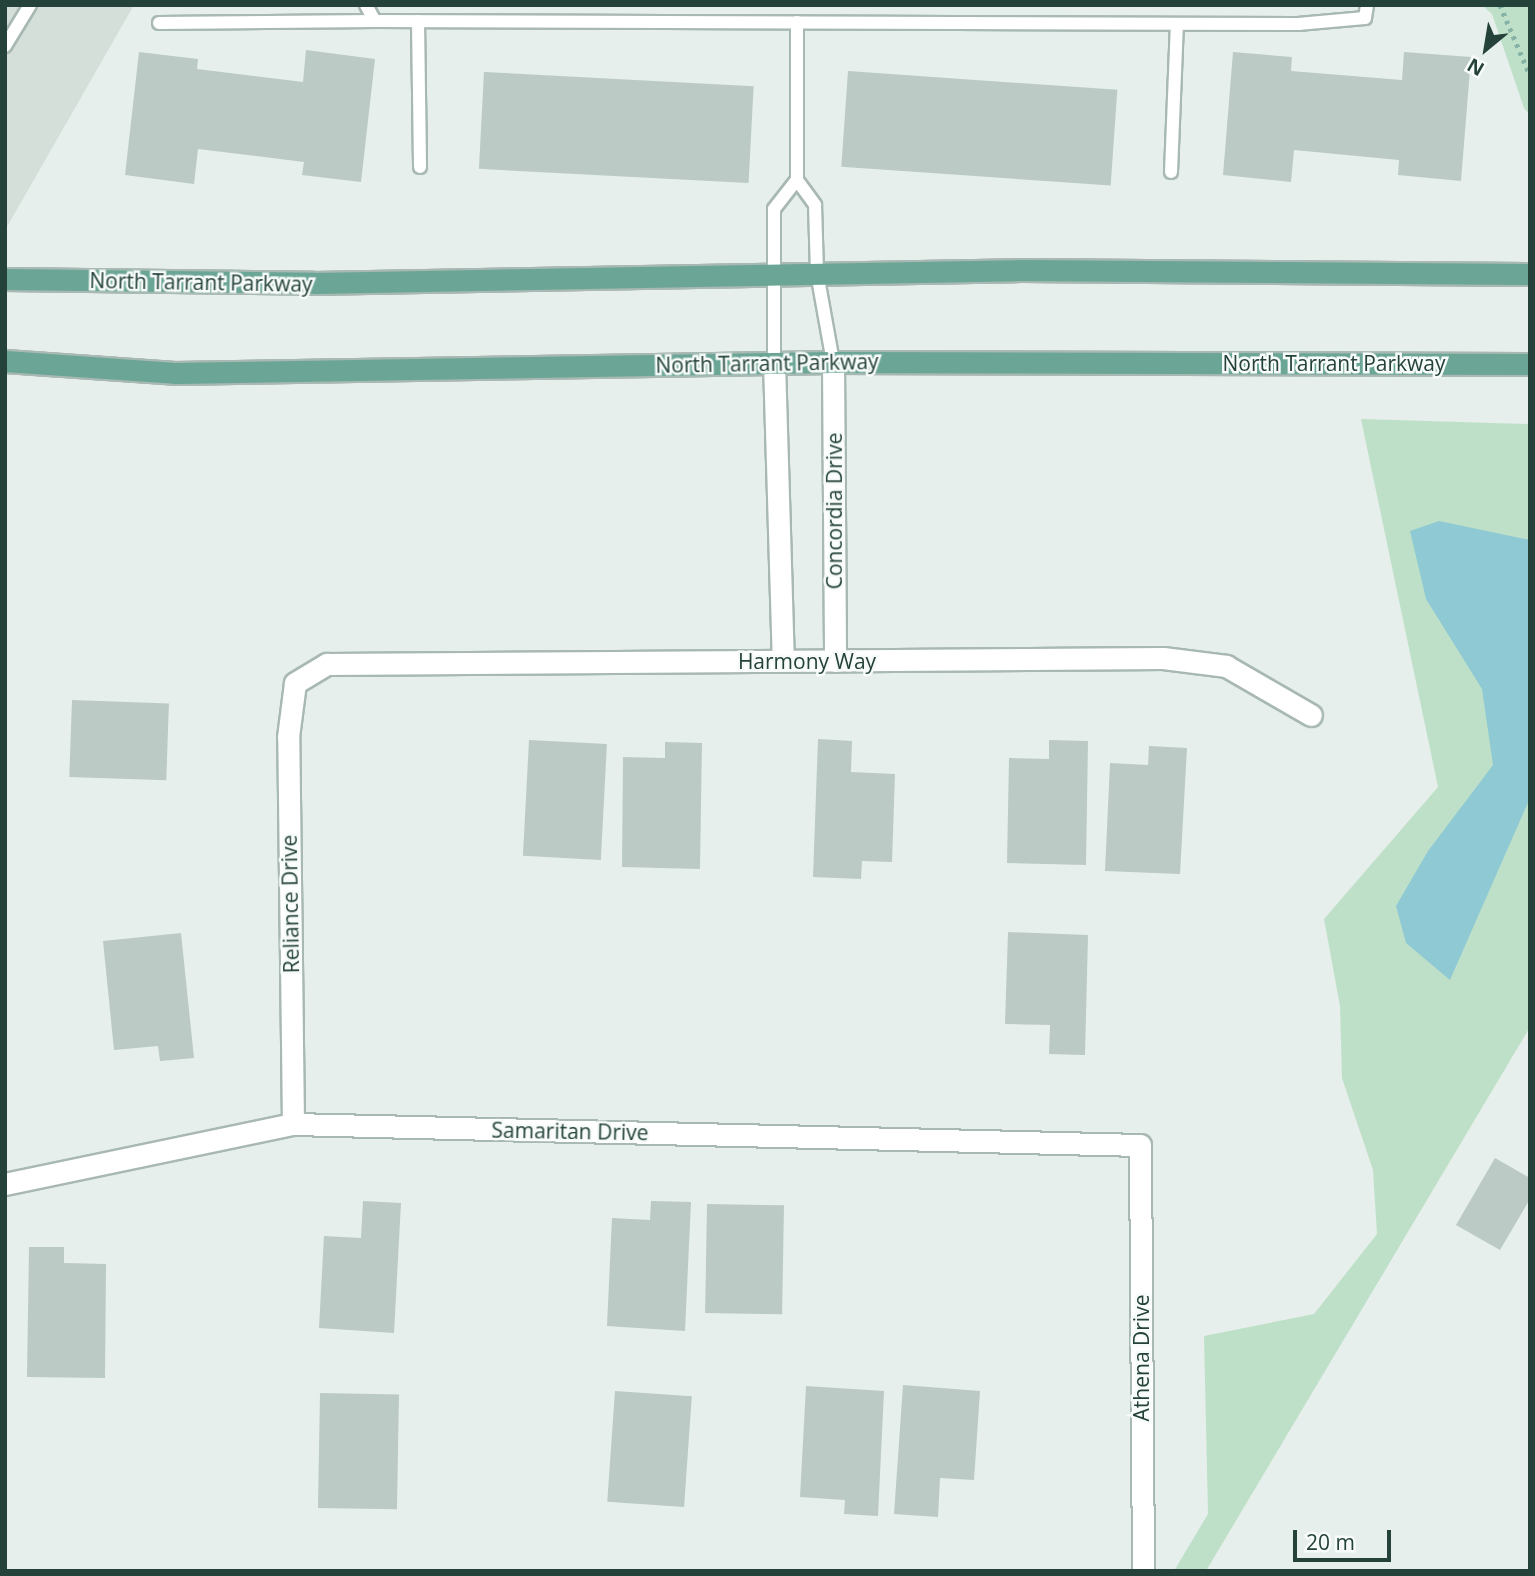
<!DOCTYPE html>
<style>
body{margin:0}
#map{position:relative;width:1535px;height:1576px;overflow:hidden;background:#e6efeb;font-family:"Open Sans",sans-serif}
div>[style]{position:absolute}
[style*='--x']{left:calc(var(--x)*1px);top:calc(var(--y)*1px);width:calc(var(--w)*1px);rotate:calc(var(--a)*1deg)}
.built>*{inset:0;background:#d4dfda}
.green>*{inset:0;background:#bfe0c8}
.water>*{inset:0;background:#8ec9d4}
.building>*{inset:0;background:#bbcac4;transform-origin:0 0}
.path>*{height:4.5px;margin-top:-2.25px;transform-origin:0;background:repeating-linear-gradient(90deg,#86b3a5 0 3.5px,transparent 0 8.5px)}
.roads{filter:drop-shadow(2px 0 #a8b8b2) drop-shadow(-2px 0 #a8b8b2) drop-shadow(0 2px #a8b8b2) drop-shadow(0 -2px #a8b8b2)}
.lane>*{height:12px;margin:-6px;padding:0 6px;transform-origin:6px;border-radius:6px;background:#fff}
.street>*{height:21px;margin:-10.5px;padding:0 10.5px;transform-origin:10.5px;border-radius:10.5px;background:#fff}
.primary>*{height:21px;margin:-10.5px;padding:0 10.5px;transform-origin:10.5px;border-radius:10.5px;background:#6aa596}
span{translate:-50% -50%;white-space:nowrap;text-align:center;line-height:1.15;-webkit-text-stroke:5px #f7fbf9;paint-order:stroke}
.street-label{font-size:21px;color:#24423a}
.frame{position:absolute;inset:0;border:7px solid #24423a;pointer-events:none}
.north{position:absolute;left:1451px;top:14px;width:70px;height:70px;-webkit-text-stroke:5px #f7fbf9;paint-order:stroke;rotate:210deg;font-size:19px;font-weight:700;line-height:28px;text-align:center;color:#24423a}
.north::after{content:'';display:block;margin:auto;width:24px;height:32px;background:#24423a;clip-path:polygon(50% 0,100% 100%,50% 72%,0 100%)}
.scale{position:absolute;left:1293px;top:1530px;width:98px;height:32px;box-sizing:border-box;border:4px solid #24423a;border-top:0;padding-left:9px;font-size:21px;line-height:24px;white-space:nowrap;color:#24423a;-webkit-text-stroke:5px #f7fbf9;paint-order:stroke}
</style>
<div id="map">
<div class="built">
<i style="clip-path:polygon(5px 5px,134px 5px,8px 225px,5px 225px)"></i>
</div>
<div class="green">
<i style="clip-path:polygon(1482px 5px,1530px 5px,1530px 115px,1524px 108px,1492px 14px)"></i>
<i style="clip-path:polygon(1361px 419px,1530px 424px,1530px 1027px,1206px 1571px,1174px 1571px,1208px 1514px,1204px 1336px,1314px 1314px,1377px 1234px,1373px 1170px,1342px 1078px,1340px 1006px,1324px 919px,1438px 787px)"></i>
</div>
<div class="water">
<i style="clip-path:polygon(1439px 521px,1530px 540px,1530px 798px,1450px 980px,1406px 943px,1396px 906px,1428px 851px,1493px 765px,1482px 689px,1426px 599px,1410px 531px)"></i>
</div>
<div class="building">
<i style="clip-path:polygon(306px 50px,375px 59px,361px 182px,302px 175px,304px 162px,198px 149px,194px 184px,125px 175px,139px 52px,198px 59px,197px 69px,303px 82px)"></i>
<i style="clip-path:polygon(1233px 52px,1292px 57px,1291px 71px,1402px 80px,1404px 52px,1471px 57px,1461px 181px,1398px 175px,1399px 160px,1294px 150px,1291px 182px,1223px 175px)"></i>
<i style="left:848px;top:71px;width:270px;height:96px;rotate:4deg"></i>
<i style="left:484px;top:72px;width:270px;height:97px;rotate:3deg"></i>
<i style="left:72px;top:700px;width:97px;height:77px;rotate:2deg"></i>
<i style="clip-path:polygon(818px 739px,852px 741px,851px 772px,895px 774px,892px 862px,862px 861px,861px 879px,813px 877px)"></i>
<i style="left:529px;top:740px;width:78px;height:116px;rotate:3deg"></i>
<i style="clip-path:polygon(1049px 740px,1088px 741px,1086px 865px,1007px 863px,1009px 758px,1049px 759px)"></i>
<i style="clip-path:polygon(665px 742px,702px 743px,700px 869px,622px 867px,623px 757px,665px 758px)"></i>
<i style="clip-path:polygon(1149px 746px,1187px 748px,1180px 874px,1105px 871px,1110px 763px,1148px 765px)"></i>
<i style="clip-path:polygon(1008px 932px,1088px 935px,1085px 1055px,1049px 1054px,1050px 1025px,1005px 1024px)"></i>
<i style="clip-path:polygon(181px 933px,194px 1058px,160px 1061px,158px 1046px,114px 1050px,103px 941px)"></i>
<i style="clip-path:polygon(1495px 1158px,1530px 1178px,1530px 1199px,1500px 1250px,1456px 1225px)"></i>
<i style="clip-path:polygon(363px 1201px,401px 1203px,394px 1333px,319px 1328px,324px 1236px,361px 1238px)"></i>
<i style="clip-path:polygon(651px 1201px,691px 1202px,685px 1331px,607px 1326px,612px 1218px,650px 1220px)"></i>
<i style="left:707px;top:1204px;width:77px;height:109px;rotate:1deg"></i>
<i style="clip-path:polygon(29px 1247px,64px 1247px,64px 1263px,106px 1264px,105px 1378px,27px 1377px)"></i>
<i style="clip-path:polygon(903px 1385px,980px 1391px,974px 1480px,940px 1478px,938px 1517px,894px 1514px)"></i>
<i style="clip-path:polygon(806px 1386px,884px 1391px,878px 1516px,844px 1514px,845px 1500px,800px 1497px)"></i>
<i style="left:615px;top:1391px;width:77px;height:111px;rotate:4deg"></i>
<i style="left:320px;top:1393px;width:79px;height:115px;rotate:1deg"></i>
</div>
<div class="path">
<i style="--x:1500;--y:5;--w:76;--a:66.8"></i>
</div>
<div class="roads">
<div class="lane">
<i style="--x:366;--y:5;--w:18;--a:61"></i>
<i style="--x:375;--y:21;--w:923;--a:0.19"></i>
<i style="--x:1298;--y:24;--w:67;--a:-5.1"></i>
<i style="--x:1365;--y:18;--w:13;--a:-81"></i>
<i style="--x:418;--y:21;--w:146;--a:89.2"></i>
<i style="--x:797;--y:22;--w:158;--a:90"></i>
<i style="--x:797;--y:180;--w:31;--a:54"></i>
<i style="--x:815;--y:205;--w:68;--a:88.3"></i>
<i style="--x:817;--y:273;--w:90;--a:79.8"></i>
<i style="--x:159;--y:23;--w:216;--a:-0.5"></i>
<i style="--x:5;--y:46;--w:48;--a:-58.6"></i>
<i style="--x:1171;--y:172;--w:148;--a:-87.7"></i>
<i style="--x:774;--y:362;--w:153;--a:-90"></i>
<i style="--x:774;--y:209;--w:37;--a:-52"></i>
</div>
<div class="street">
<i style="--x:774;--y:362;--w:299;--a:88.3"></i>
<i style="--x:833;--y:362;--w:299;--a:89.6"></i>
<i style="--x:293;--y:1124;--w:387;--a:-90.7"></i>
<i style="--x:288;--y:737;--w:54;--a:-82.6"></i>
<i style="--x:295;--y:683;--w:37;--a:-31"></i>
<i style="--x:327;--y:664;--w:836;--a:-0.41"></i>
<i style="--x:1163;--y:658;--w:64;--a:7.2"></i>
<i style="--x:1226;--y:666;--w:98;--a:30"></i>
<i style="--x:5;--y:1184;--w:294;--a:-11.8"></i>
<i style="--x:293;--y:1124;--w:847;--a:1.42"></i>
<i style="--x:1140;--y:1145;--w:426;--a:89.6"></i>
</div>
<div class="primary">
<i style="--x:5;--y:279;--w:309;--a:0.7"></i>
<i style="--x:314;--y:283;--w:707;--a:-1.05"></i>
<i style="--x:1021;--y:270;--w:509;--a:0.45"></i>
<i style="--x:5;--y:361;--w:170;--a:4"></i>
<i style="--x:175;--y:373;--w:658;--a:-0.96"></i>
<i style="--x:833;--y:362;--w:697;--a:0.16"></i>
</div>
</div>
<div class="street-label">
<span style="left:201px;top:282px;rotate:1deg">North Tarrant Parkway</span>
<span style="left:767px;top:363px;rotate:-1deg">North Tarrant Parkway</span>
<span style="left:1334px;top:363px">North Tarrant Parkway</span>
<span style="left:834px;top:511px;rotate:-90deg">Concordia Drive</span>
<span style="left:807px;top:661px">Harmony Way</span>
<span style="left:290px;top:904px;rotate:-91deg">Reliance Drive</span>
<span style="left:570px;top:1131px;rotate:1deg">Samaritan Drive</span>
<span style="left:1141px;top:1358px;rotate:-90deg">Athena Drive</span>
</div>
<div class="frame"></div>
<div class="north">N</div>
<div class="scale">20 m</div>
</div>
